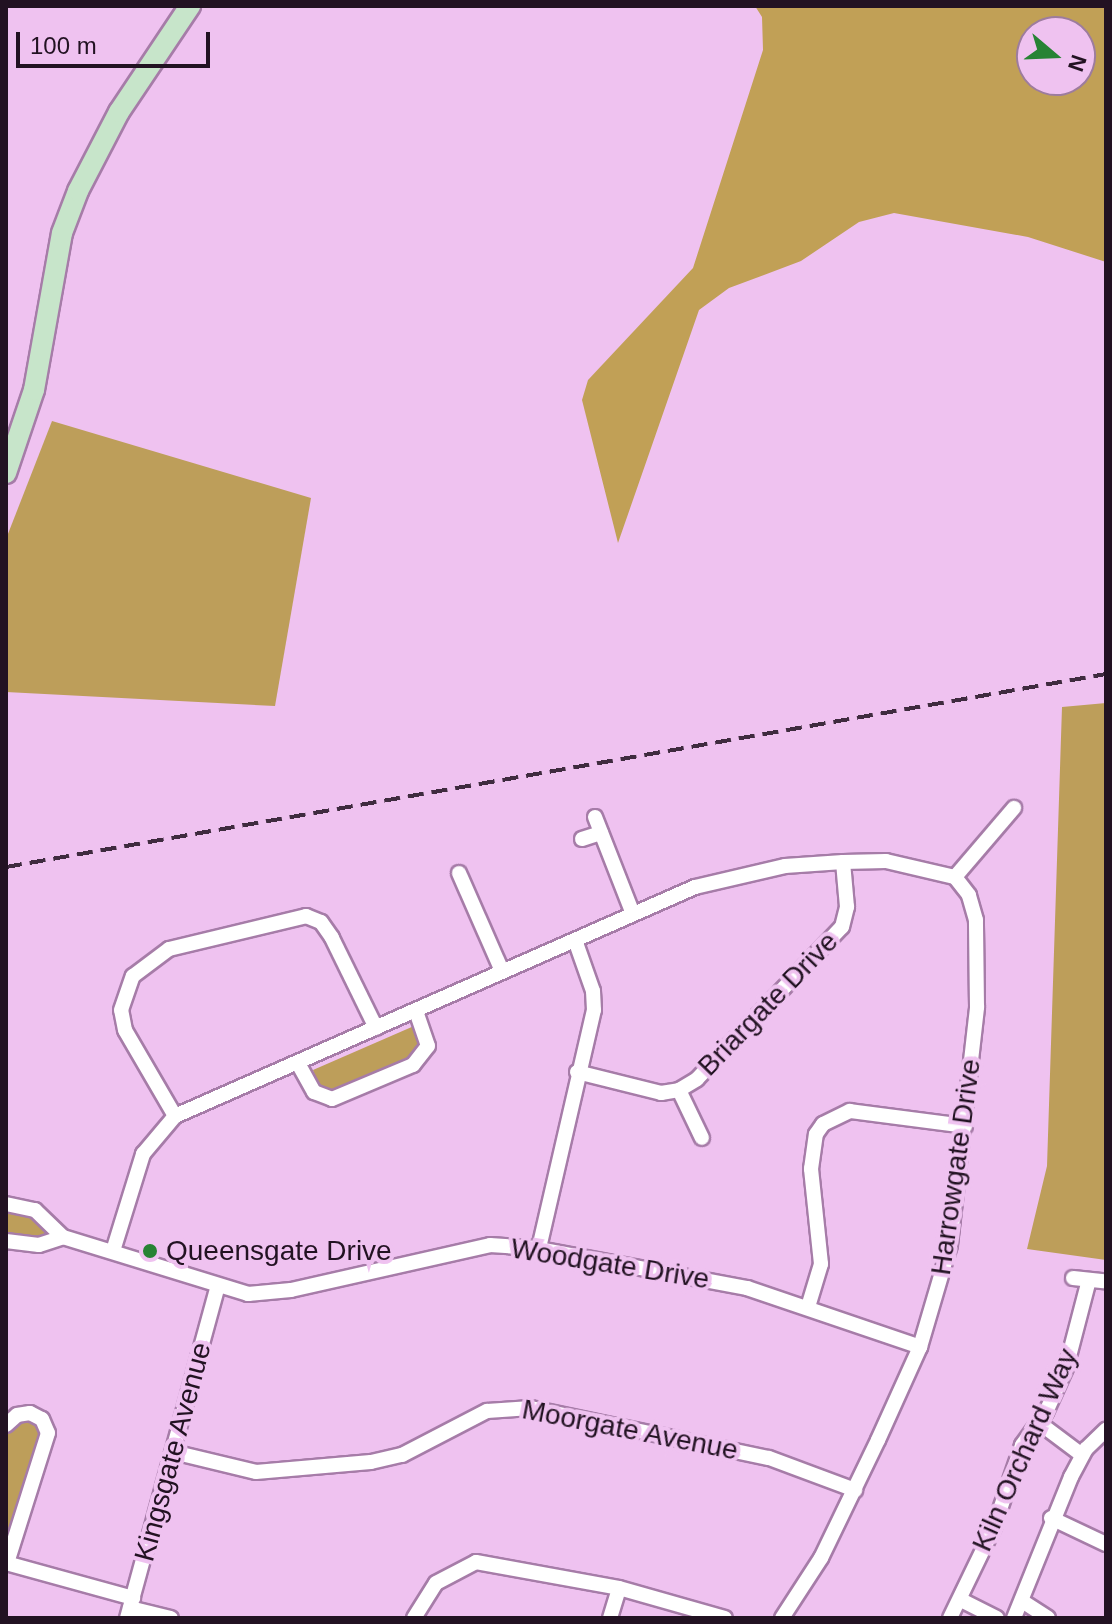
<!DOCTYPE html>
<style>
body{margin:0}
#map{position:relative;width:1112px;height:1624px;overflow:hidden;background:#efc2f0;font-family:Arial,sans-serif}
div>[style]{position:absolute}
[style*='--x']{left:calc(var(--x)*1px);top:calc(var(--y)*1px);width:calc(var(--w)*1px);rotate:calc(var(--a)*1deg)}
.green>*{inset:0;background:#bd9e5a}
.forest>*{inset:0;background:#c1a056}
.roads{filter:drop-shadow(2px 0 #a67ca8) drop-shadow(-2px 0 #a67ca8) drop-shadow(0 2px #a67ca8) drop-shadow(0 -2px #a67ca8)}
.street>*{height:14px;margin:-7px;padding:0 7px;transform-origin:7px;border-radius:7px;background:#fff}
.secondary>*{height:20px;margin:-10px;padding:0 10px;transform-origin:10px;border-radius:10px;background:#c7e5ca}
.rail>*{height:4px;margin-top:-2px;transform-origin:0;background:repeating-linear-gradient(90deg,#3f2b3f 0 16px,transparent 0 24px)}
.dots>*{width:22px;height:22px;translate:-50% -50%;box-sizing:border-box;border:4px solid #efc2f0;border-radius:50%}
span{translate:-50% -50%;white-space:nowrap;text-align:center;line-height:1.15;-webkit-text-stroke:8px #efc2f0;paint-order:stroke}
.street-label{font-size:28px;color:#221222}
.poi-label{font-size:28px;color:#221222}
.left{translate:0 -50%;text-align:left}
.frame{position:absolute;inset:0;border:8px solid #221222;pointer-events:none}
.north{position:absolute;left:1016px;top:16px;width:80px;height:80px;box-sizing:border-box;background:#efc2f0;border:2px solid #9d7c9e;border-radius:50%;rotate:109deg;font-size:22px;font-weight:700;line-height:32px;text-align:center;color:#221222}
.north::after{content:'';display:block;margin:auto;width:28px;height:36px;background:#278334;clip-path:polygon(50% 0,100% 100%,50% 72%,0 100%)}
.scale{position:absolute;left:16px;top:32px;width:194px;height:36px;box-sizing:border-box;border:4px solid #221222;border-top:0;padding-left:10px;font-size:24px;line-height:28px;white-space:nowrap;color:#221222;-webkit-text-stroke:6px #efc2f0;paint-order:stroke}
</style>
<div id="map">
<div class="green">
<i style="clip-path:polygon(52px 421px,311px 498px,275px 706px,6px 692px,6px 539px)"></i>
<i style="clip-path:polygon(1106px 703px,1106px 1260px,1027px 1249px,1047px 1166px,1062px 707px)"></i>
<i style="clip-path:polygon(414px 1026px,423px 1047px,408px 1061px,337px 1092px,320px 1092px,313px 1070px)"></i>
<i style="clip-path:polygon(6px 1208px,35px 1214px,48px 1232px,45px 1237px,6px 1237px)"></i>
<i style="clip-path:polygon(17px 1415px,45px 1424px,6px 1563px,6px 1425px)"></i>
</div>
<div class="forest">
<i style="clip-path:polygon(evenodd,755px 6px,1106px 6px,1106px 262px,1028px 237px,894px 213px,859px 222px,801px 261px,729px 288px,699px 310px,618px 543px,582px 400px,588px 380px,693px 268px,763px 50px,762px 17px,755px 6px,1032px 32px,1080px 32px,1080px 80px,1032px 80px,1032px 32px)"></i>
</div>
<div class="roads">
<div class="street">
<i style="--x:595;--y:817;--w:104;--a:68.6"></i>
<i style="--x:582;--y:839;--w:20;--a:-18"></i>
<i style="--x:459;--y:873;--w:107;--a:66.3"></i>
<i style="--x:299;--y:1065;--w:31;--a:61"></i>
<i style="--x:314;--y:1092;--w:19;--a:21"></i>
<i style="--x:332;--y:1099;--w:88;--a:-22.8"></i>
<i style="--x:413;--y:1065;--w:24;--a:-52"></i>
<i style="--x:428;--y:1046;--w:36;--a:-109"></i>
<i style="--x:577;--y:1072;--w:87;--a:14"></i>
<i style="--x:661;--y:1093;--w:18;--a:-9"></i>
<i style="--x:679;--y:1090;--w:21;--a:-31"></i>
<i style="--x:697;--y:1079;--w:210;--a:-46.4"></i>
<i style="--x:842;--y:927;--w:21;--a:-76"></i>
<i style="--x:847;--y:907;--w:45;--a:-95.1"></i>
<i style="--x:679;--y:1090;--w:53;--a:64.4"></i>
<i style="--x:175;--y:1116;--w:99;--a:-120.2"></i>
<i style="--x:125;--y:1030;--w:20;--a:-101"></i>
<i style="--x:121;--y:1010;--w:36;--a:-71"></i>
<i style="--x:133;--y:976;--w:45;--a:-36.9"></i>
<i style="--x:169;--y:949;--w:141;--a:-13.5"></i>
<i style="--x:306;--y:916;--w:16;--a:22"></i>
<i style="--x:321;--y:922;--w:19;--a:55"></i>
<i style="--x:332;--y:938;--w:100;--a:63.9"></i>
<i style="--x:6;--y:1204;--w:30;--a:12"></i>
<i style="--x:35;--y:1210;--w:39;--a:44"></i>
<i style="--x:63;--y:1237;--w:194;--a:17.1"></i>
<i style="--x:248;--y:1294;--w:43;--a:-5.3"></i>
<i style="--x:291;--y:1290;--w:204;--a:-12.7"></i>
<i style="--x:490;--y:1245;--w:43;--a:4"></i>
<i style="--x:533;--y:1248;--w:218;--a:10.6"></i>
<i style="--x:747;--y:1288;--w:183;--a:18.8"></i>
<i style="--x:6;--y:1241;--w:33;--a:7"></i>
<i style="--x:39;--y:1245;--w:25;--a:-18"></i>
<i style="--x:539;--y:1248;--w:244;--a:-77"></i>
<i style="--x:594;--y:1010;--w:19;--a:-93"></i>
<i style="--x:593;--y:991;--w:54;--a:-109.4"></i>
<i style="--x:113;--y:1251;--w:102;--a:-72.8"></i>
<i style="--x:143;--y:1154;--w:50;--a:-49.9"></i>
<i style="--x:175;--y:1116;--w:568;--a:-23.77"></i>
<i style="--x:695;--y:887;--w:92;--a:-13.1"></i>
<i style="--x:785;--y:866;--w:58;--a:-3.9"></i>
<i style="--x:843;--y:862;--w:43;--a:-1.3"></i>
<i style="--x:886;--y:861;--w:71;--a:13.1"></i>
<i style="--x:955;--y:877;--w:91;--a:-49.5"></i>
<i style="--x:1073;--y:1278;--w:31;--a:6"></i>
<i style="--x:808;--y:1307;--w:45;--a:-73.2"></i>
<i style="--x:821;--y:1264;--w:96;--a:-96"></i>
<i style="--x:811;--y:1169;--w:35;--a:-82"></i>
<i style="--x:816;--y:1134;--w:12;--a:-55"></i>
<i style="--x:823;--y:1124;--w:30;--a:-26"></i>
<i style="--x:850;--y:1111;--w:116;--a:7.4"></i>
<i style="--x:1038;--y:1422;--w:55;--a:36.9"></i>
<i style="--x:6;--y:1425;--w:15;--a:-42"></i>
<i style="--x:17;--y:1415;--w:13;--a:-9"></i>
<i style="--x:30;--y:1413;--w:13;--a:27"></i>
<i style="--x:42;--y:1419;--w:15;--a:67"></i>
<i style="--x:48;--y:1433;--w:136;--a:107.5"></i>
<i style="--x:173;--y:1452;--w:85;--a:13.5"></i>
<i style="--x:256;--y:1472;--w:115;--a:-5"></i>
<i style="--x:371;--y:1462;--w:32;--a:-13"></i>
<i style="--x:402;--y:1455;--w:96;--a:-27.4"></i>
<i style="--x:487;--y:1411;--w:44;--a:-3.9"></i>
<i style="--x:531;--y:1408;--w:243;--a:11.9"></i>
<i style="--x:769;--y:1458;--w:92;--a:20.4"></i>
<i style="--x:1051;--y:1518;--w:61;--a:25.3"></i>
<i style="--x:6;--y:1563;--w:132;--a:15.4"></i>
<i style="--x:961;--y:1600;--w:40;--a:26.6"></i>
<i style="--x:1022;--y:1601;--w:31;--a:33"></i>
<i style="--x:130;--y:1608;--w:42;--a:13.7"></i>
<i style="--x:127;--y:1618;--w:344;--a:-74.7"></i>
<i style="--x:414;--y:1618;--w:41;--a:-57.8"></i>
<i style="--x:436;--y:1583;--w:45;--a:-27.7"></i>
<i style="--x:476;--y:1562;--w:145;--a:10.3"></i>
<i style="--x:619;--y:1588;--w:110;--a:15.8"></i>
<i style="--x:610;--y:1618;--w:31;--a:-73"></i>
<i style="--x:782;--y:1618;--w:72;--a:-57"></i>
<i style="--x:821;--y:1558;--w:131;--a:-64.2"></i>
<i style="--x:878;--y:1440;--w:102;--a:-65.7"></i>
<i style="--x:920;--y:1347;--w:106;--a:-73.6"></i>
<i style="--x:950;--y:1245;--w:240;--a:-83.5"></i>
<i style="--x:977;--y:1007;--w:87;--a:-90.7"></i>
<i style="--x:976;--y:920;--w:26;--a:-106"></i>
<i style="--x:969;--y:895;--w:23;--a:-128"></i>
<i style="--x:950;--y:1618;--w:101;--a:-64.2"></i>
<i style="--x:994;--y:1527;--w:87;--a:-71.1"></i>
<i style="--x:1022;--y:1445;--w:41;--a:-54"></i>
<i style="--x:1046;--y:1412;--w:48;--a:-65.6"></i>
<i style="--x:1066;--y:1368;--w:91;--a:-75.4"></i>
<i style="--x:1014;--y:1618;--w:152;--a:-68"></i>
<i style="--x:1071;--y:1477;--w:32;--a:-62"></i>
<i style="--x:1086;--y:1449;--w:28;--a:-44"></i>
</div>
<div class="secondary">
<i style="--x:6;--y:473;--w:88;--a:-71.4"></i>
<i style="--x:34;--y:390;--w:159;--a:-79.9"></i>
<i style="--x:62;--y:233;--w:45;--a:-69.1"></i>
<i style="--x:78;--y:191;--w:89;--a:-62.6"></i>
<i style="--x:119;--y:112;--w:128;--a:-56.2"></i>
</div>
</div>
<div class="rail">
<i style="--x:6;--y:867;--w:1117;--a:-9.95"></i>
</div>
<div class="dots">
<i style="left:150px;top:1251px;background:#278334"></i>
</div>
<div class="street-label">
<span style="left:768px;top:1004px;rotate:-46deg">Briargate Drive</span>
<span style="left:956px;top:1167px;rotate:-82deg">Harrowgate Drive</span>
<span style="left:610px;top:1264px;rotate:9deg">Woodgate Drive</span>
<span style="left:630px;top:1430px;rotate:11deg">Moorgate Avenue</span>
<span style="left:1025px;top:1450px;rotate:-66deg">Kiln Orchard Way</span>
<span style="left:173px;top:1452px;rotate:-75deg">Kingsgate Avenue</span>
</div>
<div class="poi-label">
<span class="left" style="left:166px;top:1251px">Queensgate Drive</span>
</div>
<div class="frame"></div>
<div class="north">N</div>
<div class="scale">100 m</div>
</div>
